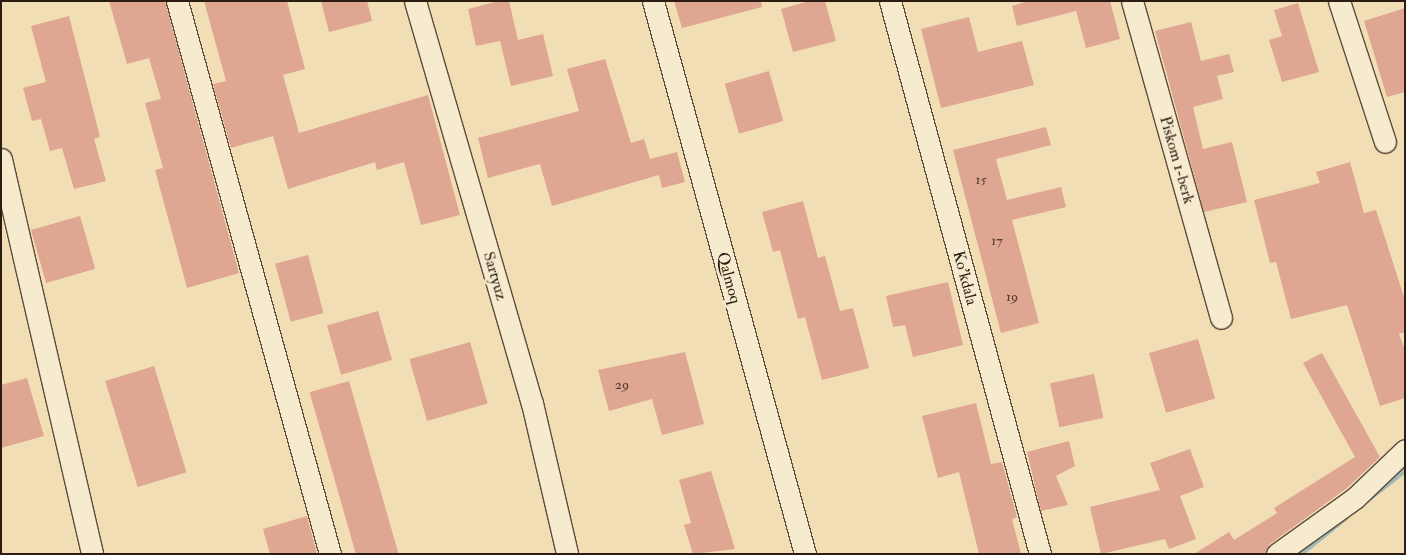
<!DOCTYPE html>
<style>
body{margin:0}
#map{position:relative;width:1406px;height:555px;overflow:hidden;background:#f1deb5;font-family:"IM FELL Double Pica",serif}
div>[style]{position:absolute}
[style*='--x']{left:calc(var(--x)*1px);top:calc(var(--y)*1px);width:calc(var(--w)*1px);rotate:calc(var(--a)*1deg)}
.stream>*{height:6px;margin:-3px;padding:0 3px;transform-origin:3px;border-radius:3px;background:#9fb9b9}
.building>*{inset:0;background:#dfa691;transform-origin:0 0}
.roads{filter:drop-shadow(1px 0 #5d4c3b) drop-shadow(-1px 0 #5d4c3b) drop-shadow(0 1px #5d4c3b) drop-shadow(0 -1px #5d4c3b)}
.minor>*{height:21px;margin:-10.5px;padding:0 10.5px;transform-origin:10.5px;border-radius:10.5px;background:#f6eacf}
span{translate:-50% -50%;white-space:nowrap;text-align:center;line-height:1.15;-webkit-text-stroke:5px #f6eacf;paint-order:stroke}
.number-label{font-size:14px;color:#593e32}
.number-label span{-webkit-text-stroke-width:0}
.street-label{font-size:16px;color:#2c1c12}
.frame{position:absolute;inset:0;border:2px solid #2c1c12;pointer-events:none}
</style>
<div id="map">
<div class="stream">
<i style="--x:1367;--y:500;--w:48;--a:-38.3"></i>
<i style="--x:1300;--y:554;--w:58;--a:-38.7"></i>
</div>
<div class="building">
<i style="clip-path:polygon(109px 1px,165px 1px,239px 273px,187px 288px,155px 170px,163px 168px,145px 103px,161px 99px,149px 58px,127px 64px)"></i>
<i style="clip-path:polygon(204px 1px,287px 1px,305px 69px,283px 75px,299px 133px,428px 95px,460px 215px,421px 225px,404px 162px,377px 170px,375px 162px,288px 189px,273px 136px,231px 148px,213px 84px,226px 81px)"></i>
<i style="clip-path:polygon(321px 1px,367px 1px,372px 21px,329px 32px)"></i>
<i style="clip-path:polygon(499px 1px,509px 1px,518px 40px,543px 34px,553px 76px,511px 86px,500px 41px,476px 46px,468px 9px)"></i>
<i style="clip-path:polygon(674px 1px,761px 1px,762px 7px,682px 28px)"></i>
<i style="clip-path:polygon(809px 1px,825px 1px,836px 41px,793px 52px,781px 9px)"></i>
<i style="clip-path:polygon(1028px 1px,1110px 1px,1120px 39px,1086px 48px,1076px 11px,1017px 26px,1012px 6px)"></i>
<i style="clip-path:polygon(1298px 3px,1319px 72px,1282px 82px,1269px 40px,1282px 36px,1274px 10px)"></i>
<i style="clip-path:polygon(1405px 8px,1405px 92px,1387px 97px,1364px 21px)"></i>
<i style="clip-path:polygon(69px 16px,100px 137px,94px 139px,106px 181px,74px 189px,62px 148px,50px 151px,41px 119px,32px 121px,23px 88px,46px 82px,31px 26px)"></i>
<i style="clip-path:polygon(969px 17px,978px 52px,1022px 41px,1034px 85px,941px 108px,921px 29px)"></i>
<i style="clip-path:polygon(1191px 22px,1201px 61px,1229px 54px,1234px 72px,1217px 76px,1223px 99px,1193px 107px,1203px 149px,1232px 142px,1247px 202px,1204px 212px,1155px 31px)"></i>
<i style="clip-path:polygon(605px 59px,631px 143px,644px 139px,650px 159px,677px 152px,685px 182px,662px 188px,659px 175px,552px 206px,540px 164px,488px 178px,478px 138px,579px 111px,567px 69px)"></i>
<i style="left:769px;top:71px;width:52px;height:46px;rotate:74deg"></i>
<i style="clip-path:polygon(1046px 127px,1051px 145px,996px 159px,1007px 200px,1061px 187px,1066px 207px,1012px 220px,1039px 323px,1001px 333px,953px 150px)"></i>
<i style="clip-path:polygon(1350px 162px,1364px 213px,1376px 210px,1405px 300px,1405px 332px,1399px 334px,1405px 350px,1405px 398px,1380px 406px,1347px 305px,1291px 319px,1276px 262px,1270px 263px,1254px 200px,1320px 183px,1316px 172px)"></i>
<i style="clip-path:polygon(803px 201px,818px 258px,825px 256px,840px 311px,853px 308px,869px 368px,822px 380px,805px 317px,798px 319px,780px 250px,773px 252px,762px 212px)"></i>
<i style="left:80px;top:216px;width:55px;height:51px;rotate:74deg"></i>
<i style="left:308px;top:255px;width:60px;height:34px;rotate:75deg"></i>
<i style="clip-path:polygon(948px 282px,963px 345px,913px 357px,905px 325px,893px 327px,886px 296px)"></i>
<i style="left:378px;top:311px;width:51px;height:53px;rotate:74deg"></i>
<i style="left:1198px;top:339px;width:62px;height:51px;rotate:74deg"></i>
<i style="left:470px;top:342px;width:64px;height:63px;rotate:74deg"></i>
<i style="clip-path:polygon(685px 352px,704px 424px,662px 435px,652px 399px,609px 411px,598px 370px)"></i>
<i style="clip-path:polygon(1322px 353px,1380px 457px,1347px 488px,1270px 544px,1265px 554px,1194px 554px,1229px 532px,1234px 540px,1277px 513px,1274px 508px,1355px 457px,1303px 363px)"></i>
<i style="left:154px;top:366px;width:111px;height:51px;rotate:73deg"></i>
<i style="left:1094px;top:374px;width:45px;height:45px;rotate:78deg"></i>
<i style="clip-path:polygon(27px 378px,44px 436px,1px 448px,1px 385px)"></i>
<i style="left:349px;top:381px;width:180px;height:41px;rotate:74deg"></i>
<i style="clip-path:polygon(976px 403px,991px 464px,1002px 462px,1017px 517px,1012px 519px,1021px 554px,979px 554px,959px 472px,938px 478px,922px 416px)"></i>
<i style="clip-path:polygon(1069px 441px,1075px 466px,1056px 476px,1068px 505px,1041px 511px,1027px 452px)"></i>
<i style="clip-path:polygon(1190px 449px,1204px 487px,1180px 496px,1196px 539px,1169px 549px,1165px 539px,1101px 554px,1090px 507px,1160px 490px,1150px 463px)"></i>
<i style="clip-path:polygon(711px 471px,735px 549px,693px 554px,684px 525px,691px 523px,679px 480px)"></i>
<i style="clip-path:polygon(307px 516px,317px 554px,270px 554px,263px 529px)"></i>
</div>
<div class="roads">
<div class="minor">
<i style="--x:177;--y:1;--w:574;--a:74.53"></i>
<i style="--x:415;--y:1;--w:419;--a:73.8"></i>
<i style="--x:532;--y:403;--w:155;--a:76.9"></i>
<i style="--x:653;--y:1;--w:574;--a:74.63"></i>
<i style="--x:890;--y:1;--w:573;--a:74.82"></i>
<i style="--x:1132;--y:1;--w:329;--a:74.3"></i>
<i style="--x:1339;--y:1;--w:148;--a:71.9"></i>
<i style="--x:1;--y:159;--w:405;--a:77"></i>
<i style="--x:1277;--y:554;--w:96;--a:-35.7"></i>
<i style="--x:1355;--y:498;--w:69;--a:-43.8"></i>
</div>
</div>
<div class="number-label">
<span style="left:981px;top:180px">15</span>
<span style="left:997px;top:241px">17</span>
<span style="left:1012px;top:297px">19</span>
<span style="left:622px;top:385px">29</span>
</div>
<div class="street-label">
<span style="left:1177px;top:160px;rotate:74deg">Piskom 1-berk</span>
<span style="left:495px;top:276px;rotate:74deg">Sartyuz</span>
<span style="left:729px;top:278px;rotate:75deg">Qalmoq</span>
<span style="left:965px;top:278px;rotate:75deg">Ko'kdala</span>
</div>
<div class="frame"></div>
</div>
